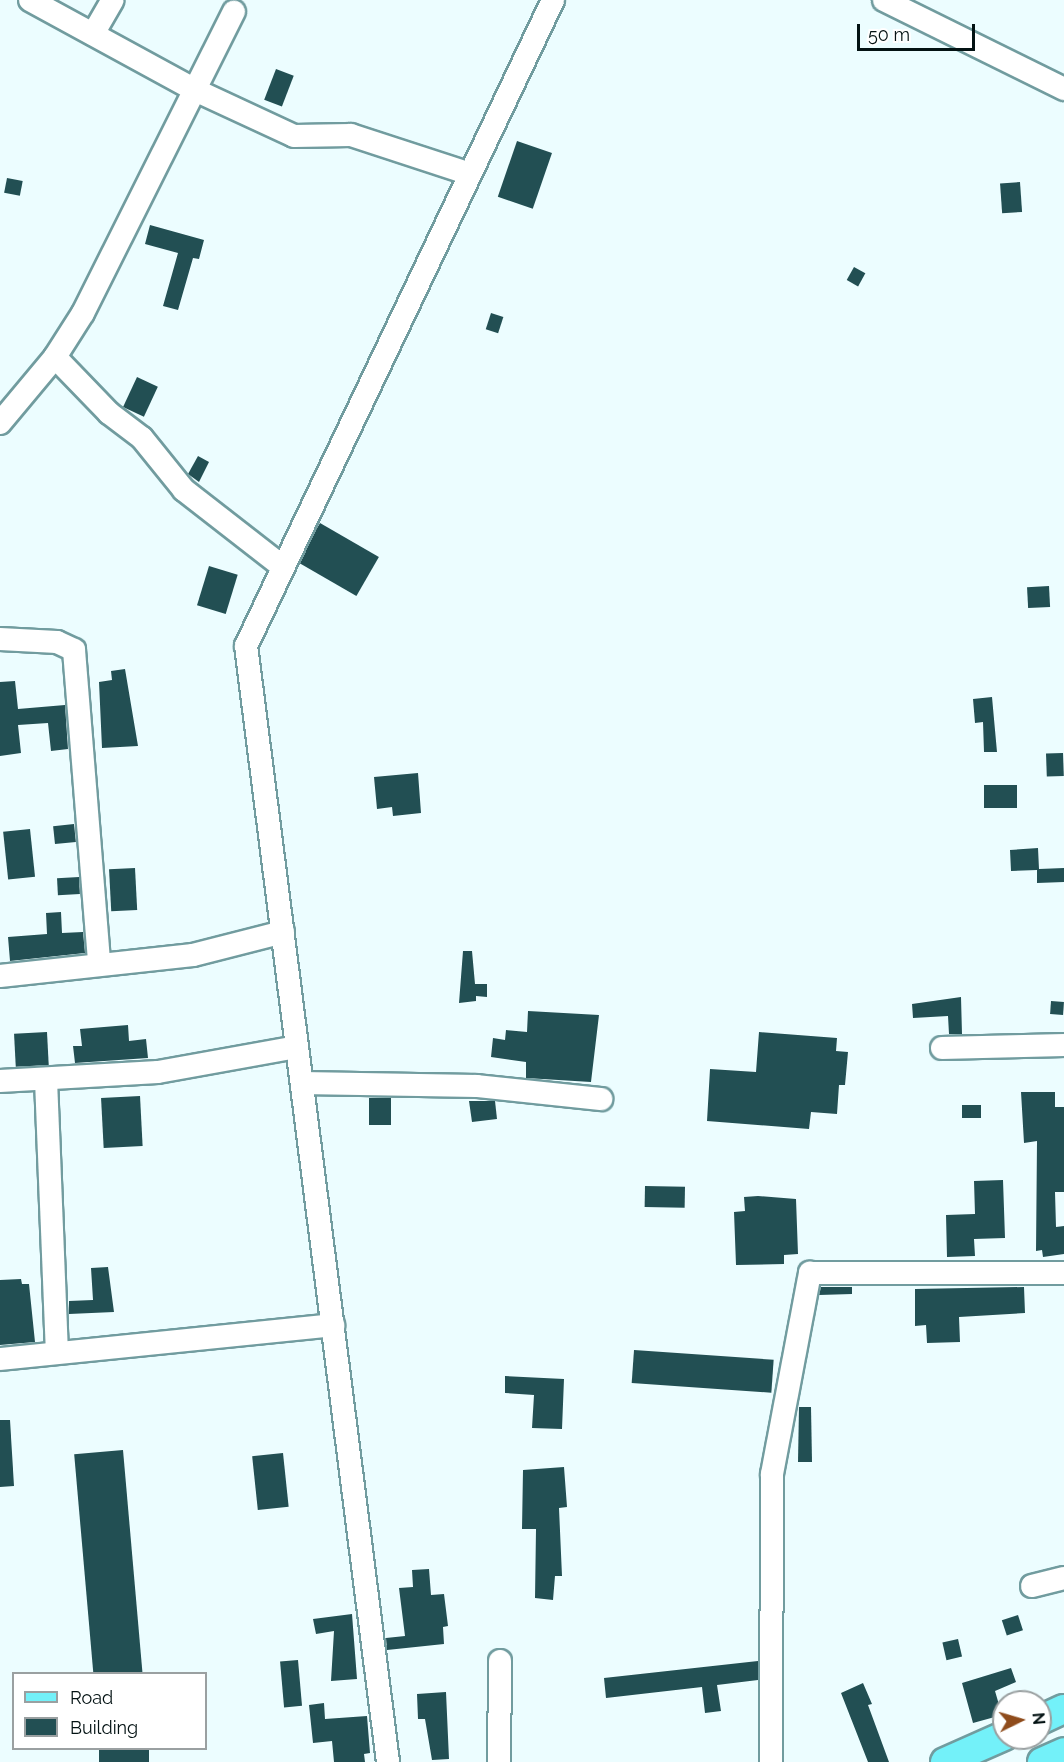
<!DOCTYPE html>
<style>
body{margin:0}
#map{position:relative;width:1064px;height:1762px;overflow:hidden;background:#ecfdff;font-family:Raleway,sans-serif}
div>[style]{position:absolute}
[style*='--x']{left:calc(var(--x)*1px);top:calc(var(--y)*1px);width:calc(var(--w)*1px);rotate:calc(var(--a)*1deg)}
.building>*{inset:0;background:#224f53;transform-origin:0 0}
.roads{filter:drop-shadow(2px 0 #719c9f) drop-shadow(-2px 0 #719c9f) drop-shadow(0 2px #719c9f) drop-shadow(0 -2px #719c9f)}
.minor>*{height:22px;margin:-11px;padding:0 11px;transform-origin:11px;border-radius:11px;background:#fff}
.major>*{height:28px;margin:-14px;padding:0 14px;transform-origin:14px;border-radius:14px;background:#73f1f9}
span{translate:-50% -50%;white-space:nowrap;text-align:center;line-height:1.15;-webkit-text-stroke:6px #fff;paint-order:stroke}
.legend{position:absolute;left:12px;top:1672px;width:195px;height:78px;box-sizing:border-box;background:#fff;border:2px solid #9aa0a1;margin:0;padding:8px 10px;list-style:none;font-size:18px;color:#031213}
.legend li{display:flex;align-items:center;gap:12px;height:30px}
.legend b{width:30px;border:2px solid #9aa0a1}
.north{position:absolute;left:992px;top:1690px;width:60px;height:60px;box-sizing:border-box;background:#fff;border:2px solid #9aa0a1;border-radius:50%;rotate:85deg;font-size:16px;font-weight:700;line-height:24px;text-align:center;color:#031213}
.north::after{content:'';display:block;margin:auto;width:21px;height:27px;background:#8f4c1c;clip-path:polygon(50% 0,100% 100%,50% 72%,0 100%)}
.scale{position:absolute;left:857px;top:24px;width:118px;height:27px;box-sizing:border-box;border:3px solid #031213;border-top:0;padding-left:8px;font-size:18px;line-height:21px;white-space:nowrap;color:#031213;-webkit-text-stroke:4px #fff;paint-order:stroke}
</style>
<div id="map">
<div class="building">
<i style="left:276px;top:69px;width:19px;height:33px;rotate:21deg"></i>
<i style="left:517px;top:141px;width:37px;height:59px;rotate:19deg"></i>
<i style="left:7px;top:178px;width:16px;height:15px;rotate:11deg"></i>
<i style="left:1020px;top:182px;width:30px;height:20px;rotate:86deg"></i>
<i style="clip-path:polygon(150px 225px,204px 240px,199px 259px,193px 258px,178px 310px,163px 306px,178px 253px,145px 244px)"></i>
<i style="left:854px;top:267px;width:13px;height:15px;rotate:29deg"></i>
<i style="left:491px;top:313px;width:13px;height:17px;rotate:18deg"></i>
<i style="left:137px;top:377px;width:23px;height:33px;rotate:25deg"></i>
<i style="clip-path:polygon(198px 456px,209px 462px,199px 482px,188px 474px)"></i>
<i style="left:320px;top:523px;width:68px;height:45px;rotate:30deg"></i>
<i style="left:209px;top:566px;width:30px;height:41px;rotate:17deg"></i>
<i style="left:1049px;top:586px;width:21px;height:22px;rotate:87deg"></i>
<i style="clip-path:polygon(125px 669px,138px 746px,102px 748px,99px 682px,112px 680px,111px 671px)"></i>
<i style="clip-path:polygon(15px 681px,18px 709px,65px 705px,68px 749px,51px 751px,48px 723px,18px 725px,21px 753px,0 756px,0 682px)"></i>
<i style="clip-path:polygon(992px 697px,997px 752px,984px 752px,983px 722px,975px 723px,973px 699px)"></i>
<i style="left:1063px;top:753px;width:23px;height:17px;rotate:88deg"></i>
<i style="clip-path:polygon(418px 773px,421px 813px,393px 816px,392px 807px,377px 809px,374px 777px)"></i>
<i style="left:1017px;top:785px;width:23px;height:33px;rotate:90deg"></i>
<i style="left:74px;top:824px;width:18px;height:21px;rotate:84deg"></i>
<i style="left:30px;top:829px;width:48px;height:27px;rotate:84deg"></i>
<i style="clip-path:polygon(1038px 848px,1039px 869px,1064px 868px,1064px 882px,1037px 883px,1037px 870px,1011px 871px,1010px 850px)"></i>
<i style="left:135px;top:868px;width:42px;height:26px;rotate:87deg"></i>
<i style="left:79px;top:877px;width:17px;height:22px;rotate:87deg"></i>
<i style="clip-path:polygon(61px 912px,62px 933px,83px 932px,85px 953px,10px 961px,8px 937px,47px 934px,46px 913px)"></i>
<i style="clip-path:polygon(463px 951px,472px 951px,475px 984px,487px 984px,487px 997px,476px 996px,476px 1001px,459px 1003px)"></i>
<i style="clip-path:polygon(961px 997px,962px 1034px,949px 1034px,948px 1016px,913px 1018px,912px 1004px)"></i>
<i style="left:1051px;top:1001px;width:13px;height:13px;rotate:4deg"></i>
<i style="clip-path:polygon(528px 1011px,599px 1015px,591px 1082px,526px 1078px,526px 1062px,491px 1057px,493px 1038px,505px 1040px,506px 1030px,527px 1032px)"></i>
<i style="clip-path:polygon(128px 1025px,129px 1041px,146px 1039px,148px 1058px,75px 1063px,73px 1046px,82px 1046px,80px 1029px)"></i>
<i style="left:47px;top:1032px;width:33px;height:33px;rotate:87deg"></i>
<i style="clip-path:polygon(759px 1032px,837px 1038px,836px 1051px,848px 1052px,845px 1085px,839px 1085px,837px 1114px,811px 1112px,809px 1129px,707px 1121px,710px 1069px,756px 1072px)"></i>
<i style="clip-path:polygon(1021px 1092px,1055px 1092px,1055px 1107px,1064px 1107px,1064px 1192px,1055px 1192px,1056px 1227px,1064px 1226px,1064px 1254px,1043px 1257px,1042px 1250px,1036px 1251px,1037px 1141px,1024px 1143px)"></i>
<i style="left:140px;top:1096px;width:50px;height:39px;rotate:87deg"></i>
<i style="left:369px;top:1098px;width:22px;height:27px"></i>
<i style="clip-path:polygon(469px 1101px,495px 1101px,497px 1119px,472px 1122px)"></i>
<i style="left:981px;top:1105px;width:13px;height:19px;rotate:90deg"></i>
<i style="clip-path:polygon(1003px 1180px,1005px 1238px,974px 1239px,975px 1256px,947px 1257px,946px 1215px,975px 1214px,974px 1181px)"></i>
<i style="left:645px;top:1186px;width:40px;height:21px;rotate:1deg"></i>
<i style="clip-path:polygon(758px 1196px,796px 1199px,798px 1254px,784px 1255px,784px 1264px,736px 1265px,734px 1212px,745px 1211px,744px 1197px)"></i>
<i style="clip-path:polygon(108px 1267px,114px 1312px,69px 1314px,69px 1301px,93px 1300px,91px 1268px)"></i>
<i style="clip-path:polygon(21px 1279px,22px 1284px,29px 1284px,35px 1342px,0 1345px,0 1280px)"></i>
<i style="clip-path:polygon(821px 1287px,852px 1287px,852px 1294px,819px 1295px)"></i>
<i style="clip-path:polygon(1024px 1287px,1025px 1313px,959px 1317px,960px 1342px,927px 1343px,926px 1325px,915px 1326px,915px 1289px)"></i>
<i style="left:634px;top:1350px;width:140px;height:33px;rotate:4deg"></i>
<i style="clip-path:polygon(505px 1376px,564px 1379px,562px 1429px,532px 1428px,534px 1395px,505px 1393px)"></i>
<i style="clip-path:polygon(799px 1407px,811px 1407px,812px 1462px,798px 1462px)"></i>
<i style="clip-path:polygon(0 1420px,10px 1420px,14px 1486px,0 1487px)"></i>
<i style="left:123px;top:1450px;width:225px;height:49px;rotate:85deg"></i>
<i style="left:283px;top:1453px;width:54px;height:31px;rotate:84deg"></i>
<i style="clip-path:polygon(564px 1467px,567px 1507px,559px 1508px,562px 1576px,555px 1576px,553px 1600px,535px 1598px,536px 1529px,522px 1529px,523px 1470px)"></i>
<i style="clip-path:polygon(429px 1569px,431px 1595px,444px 1594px,448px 1626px,443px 1627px,444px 1644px,387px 1650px,386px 1638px,405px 1636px,399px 1588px,413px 1587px,412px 1570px)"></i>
<i style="clip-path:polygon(352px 1614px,357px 1679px,331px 1681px,334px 1631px,316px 1634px,313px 1619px)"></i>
<i style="left:1018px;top:1615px;width:16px;height:17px;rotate:72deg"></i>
<i style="left:958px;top:1639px;width:18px;height:16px;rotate:77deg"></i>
<i style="left:298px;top:1660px;width:46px;height:18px;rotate:85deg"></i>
<i style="clip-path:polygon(758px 1661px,758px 1680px,717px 1685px,721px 1711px,705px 1713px,702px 1687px,606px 1698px,604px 1678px)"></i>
<i style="clip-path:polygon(1011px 1668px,1016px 1682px,995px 1691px,1002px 1715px,973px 1723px,962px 1683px)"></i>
<i style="clip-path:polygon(863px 1683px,872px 1704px,868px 1705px,889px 1762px,868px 1762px,841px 1693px)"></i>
<i style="clip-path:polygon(446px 1692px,449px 1759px,432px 1760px,425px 1719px,418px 1719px,417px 1694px)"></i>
<i style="clip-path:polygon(324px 1703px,325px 1719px,367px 1716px,370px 1753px,364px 1754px,365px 1762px,334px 1762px,332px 1741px,313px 1743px,309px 1705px)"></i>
<i style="left:99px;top:1749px;width:50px;height:13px"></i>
</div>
<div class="roads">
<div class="minor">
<i style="--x:30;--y:0;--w:188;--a:28.6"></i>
<i style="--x:195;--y:90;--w:109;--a:24.9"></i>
<i style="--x:294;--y:136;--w:57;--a:-1"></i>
<i style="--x:351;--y:135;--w:125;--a:18.1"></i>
<i style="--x:884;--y:0;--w:201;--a:26.3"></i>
<i style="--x:93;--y:34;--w:39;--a:-60"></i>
<i style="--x:55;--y:357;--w:78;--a:46"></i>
<i style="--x:109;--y:413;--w:41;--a:37.1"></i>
<i style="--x:142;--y:438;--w:67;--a:51.1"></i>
<i style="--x:184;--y:490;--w:125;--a:37.9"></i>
<i style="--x:0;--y:423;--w:86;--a:-50.2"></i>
<i style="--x:55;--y:357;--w:52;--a:-57.5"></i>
<i style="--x:83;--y:313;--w:337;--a:-63.4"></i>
<i style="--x:0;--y:639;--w:57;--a:3"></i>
<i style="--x:57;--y:642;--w:19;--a:25"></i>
<i style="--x:74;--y:650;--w:314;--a:85.4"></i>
<i style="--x:0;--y:976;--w:194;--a:-6.2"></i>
<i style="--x:193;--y:955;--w:93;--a:-14.3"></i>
<i style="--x:942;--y:1048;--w:122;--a:-1.4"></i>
<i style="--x:46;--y:1080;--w:271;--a:87.7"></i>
<i style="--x:0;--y:1081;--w:158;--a:-3.3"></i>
<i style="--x:158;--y:1072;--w:141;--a:-10.2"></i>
<i style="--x:302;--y:1083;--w:175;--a:1"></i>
<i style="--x:477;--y:1086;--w:125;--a:6"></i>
<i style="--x:0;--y:1359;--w:335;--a:-5.8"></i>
<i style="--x:1032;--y:1586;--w:33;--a:-14"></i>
<i style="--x:388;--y:1762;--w:1125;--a:-97.25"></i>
<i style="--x:246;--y:646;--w:715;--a:-64.58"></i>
<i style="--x:499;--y:1762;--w:101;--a:-89.4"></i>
<i style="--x:771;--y:1762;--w:288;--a:-89.8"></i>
<i style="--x:772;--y:1474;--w:205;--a:-79.3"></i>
<i style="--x:810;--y:1273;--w:254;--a:0"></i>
</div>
<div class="major">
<i style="--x:1040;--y:1720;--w:26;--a:-25"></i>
<i style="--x:945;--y:1762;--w:64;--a:-23.8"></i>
<i style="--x:1042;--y:1762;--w:24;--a:-24"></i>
</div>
</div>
<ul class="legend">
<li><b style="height:8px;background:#73f1f9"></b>Road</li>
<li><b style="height:16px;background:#224f53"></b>Building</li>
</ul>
<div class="north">N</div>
<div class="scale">50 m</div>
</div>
